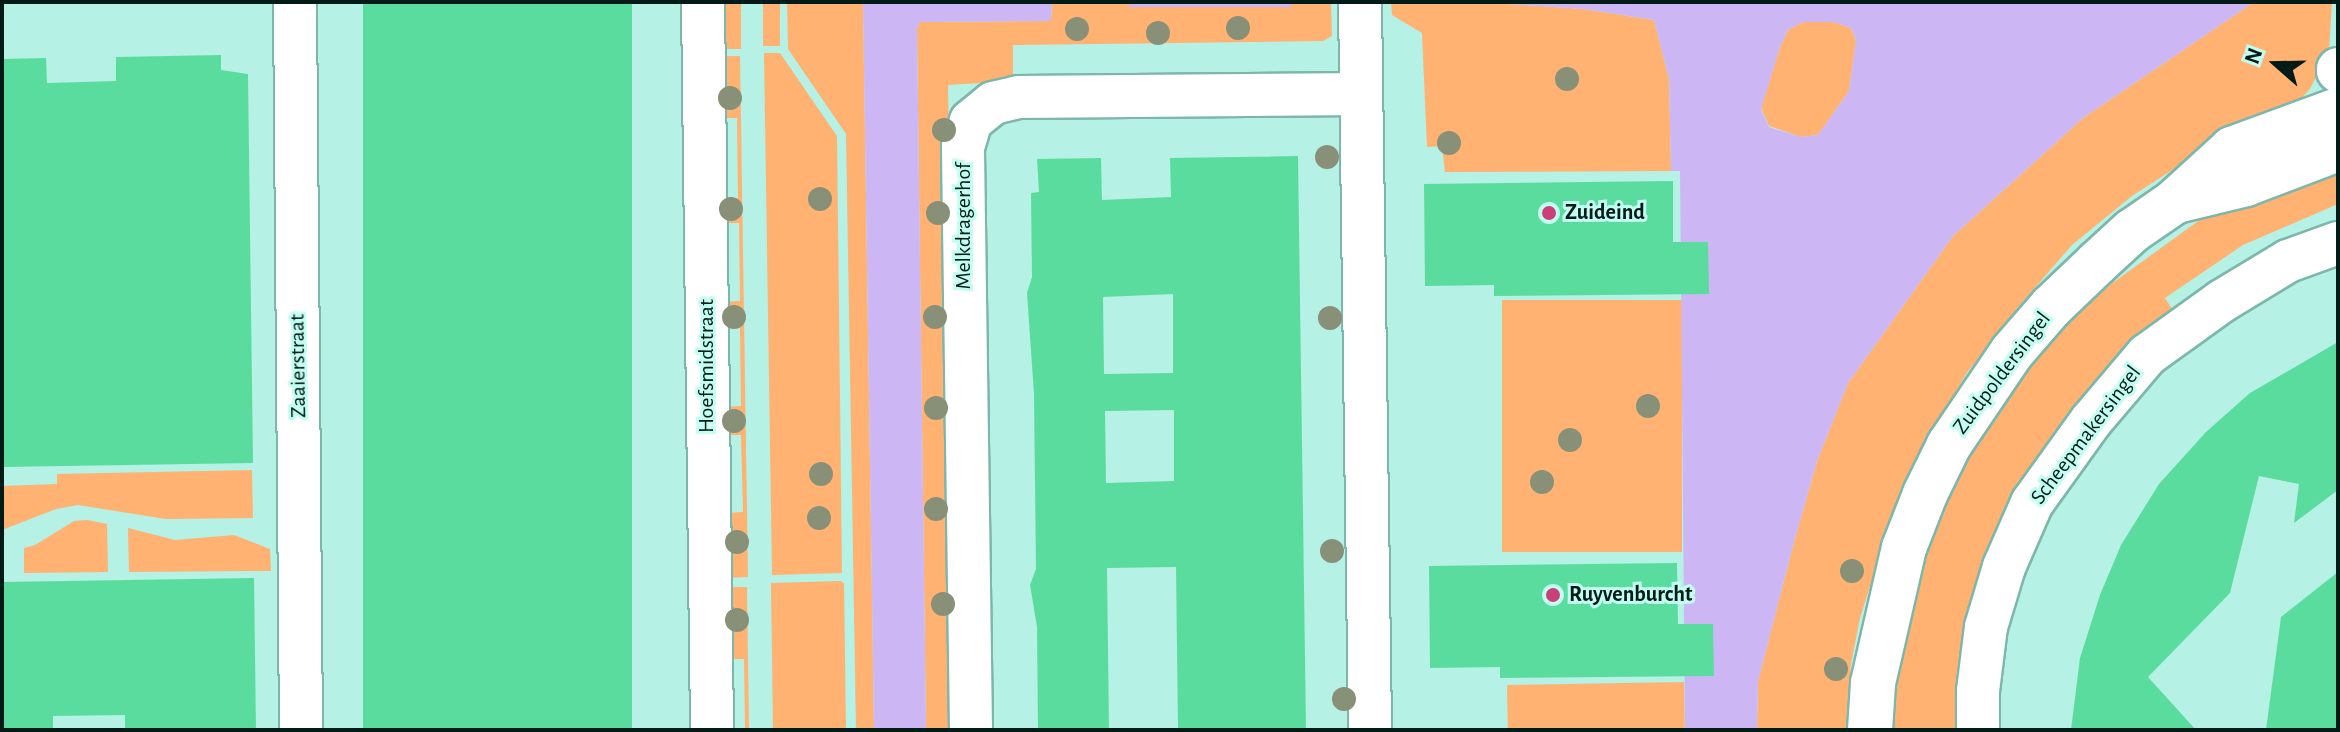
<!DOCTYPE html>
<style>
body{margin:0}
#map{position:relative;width:2340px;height:732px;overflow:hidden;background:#b5f1e4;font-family:"Alegreya Sans",sans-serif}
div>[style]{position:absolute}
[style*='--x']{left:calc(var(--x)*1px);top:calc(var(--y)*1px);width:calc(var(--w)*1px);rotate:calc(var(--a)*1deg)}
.green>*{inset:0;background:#ffb271;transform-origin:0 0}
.water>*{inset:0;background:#ccb7f4;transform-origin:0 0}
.building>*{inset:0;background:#5bdc9f;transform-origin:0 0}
.roads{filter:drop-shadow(2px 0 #7db7ab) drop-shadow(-2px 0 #7db7ab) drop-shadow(0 2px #7db7ab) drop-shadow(0 -2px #7db7ab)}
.minor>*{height:42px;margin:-21px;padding:0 21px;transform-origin:21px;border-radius:21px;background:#fff}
.tertiary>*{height:44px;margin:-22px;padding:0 22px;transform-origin:22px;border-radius:22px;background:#fff}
.trees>*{width:24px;height:24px;margin:-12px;border-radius:50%;background:#899078}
.dots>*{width:22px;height:22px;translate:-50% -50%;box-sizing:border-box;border:4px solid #c2fef1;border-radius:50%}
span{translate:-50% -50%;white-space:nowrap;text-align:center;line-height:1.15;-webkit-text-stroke:6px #c2fef1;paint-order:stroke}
.poi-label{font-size:22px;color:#031b17;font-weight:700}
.left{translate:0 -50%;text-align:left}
.street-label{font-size:22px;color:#031b17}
.frame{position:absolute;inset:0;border:4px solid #031b17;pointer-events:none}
.north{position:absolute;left:2236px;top:24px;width:80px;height:80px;-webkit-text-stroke:6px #c2fef1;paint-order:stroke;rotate:290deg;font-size:22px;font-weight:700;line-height:32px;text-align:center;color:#031b17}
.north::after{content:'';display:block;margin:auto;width:28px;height:36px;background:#031b17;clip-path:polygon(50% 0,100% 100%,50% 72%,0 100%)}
</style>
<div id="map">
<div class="green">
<i style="left:718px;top:2px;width:23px;height:47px"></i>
<i style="left:763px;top:2px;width:17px;height:44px"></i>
<i style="clip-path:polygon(787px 2px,863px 2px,874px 730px,856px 730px,846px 134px,788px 49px)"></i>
<i style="clip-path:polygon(1052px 2px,1331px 2px,1332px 36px,1323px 41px,1013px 45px,1013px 81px,948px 85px,957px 730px,926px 730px,917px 28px,920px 22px,1051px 21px)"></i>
<i style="clip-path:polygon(1391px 2px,1478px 2px,1584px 9px,1654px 20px,1669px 79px,1671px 171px,1445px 172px,1442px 146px,1427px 147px,1422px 33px,1392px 15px)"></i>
<i style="clip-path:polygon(2254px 2px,2332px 2px,2329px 51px,2310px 89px,2292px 108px,2200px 152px,2132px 196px,2072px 245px,2018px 307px,1966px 374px,1902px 485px,1860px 618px,1851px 664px,1846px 730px,1757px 730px,1758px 681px,1794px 542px,1817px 461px,1848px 383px,1953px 236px,2083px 118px)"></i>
<i style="clip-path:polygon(1803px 22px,1833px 22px,1851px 28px,1856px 41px,1849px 91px,1818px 135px,1801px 137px,1769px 126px,1761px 108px,1780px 47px,1788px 30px)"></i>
<i style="clip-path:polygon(764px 53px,780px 53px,837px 136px,842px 573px,772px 575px)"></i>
<i style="clip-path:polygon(719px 56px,740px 56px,748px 577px,727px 578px,726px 513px,743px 512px,741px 435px,724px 435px,724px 407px,741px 406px,740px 328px,723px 328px,723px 302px,740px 301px,739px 223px,721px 223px,720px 199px,738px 198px,737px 118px,720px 118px)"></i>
<i style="clip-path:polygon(2338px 162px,2338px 204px,2243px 245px,2165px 298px,2172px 309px,2110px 364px,2062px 423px,2027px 477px,1963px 646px,1955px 730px,1893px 730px,1900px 655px,1913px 596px,1943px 506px,1981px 434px,2027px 369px,2096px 295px,2201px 219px,2277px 183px)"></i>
<i style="left:1682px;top:300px;width:252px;height:180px;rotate:90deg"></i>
<i style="clip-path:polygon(252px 470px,253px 518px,166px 519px,78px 505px,56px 509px,2px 530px,2px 486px,57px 484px,57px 474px)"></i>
<i style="clip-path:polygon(87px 520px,107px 524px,108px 572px,24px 573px,24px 548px,35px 545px,74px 521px)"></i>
<i style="clip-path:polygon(128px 528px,175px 540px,234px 535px,270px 549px,271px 571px,129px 572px)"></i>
<i style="clip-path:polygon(841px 581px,844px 584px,846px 730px,773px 730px,771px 583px)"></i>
<i style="clip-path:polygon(726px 587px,747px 587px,749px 730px,745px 730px,744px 659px,728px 659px)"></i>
<i style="left:1684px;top:682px;width:48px;height:177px;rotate:89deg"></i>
</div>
<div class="water">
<i style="clip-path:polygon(863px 2px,1052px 2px,1051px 21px,920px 22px,917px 28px,926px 730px,874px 730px)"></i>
<i style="left:1129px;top:2px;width:163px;height:5px"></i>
<i style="clip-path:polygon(evenodd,1478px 2px,2254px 2px,2083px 118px,1953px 236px,1848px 383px,1817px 461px,1794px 542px,1758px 681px,1757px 730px,1685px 730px,1680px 171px,1671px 171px,1669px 79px,1654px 20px,1584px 9px,1478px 2px,1803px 22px,1833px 22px,1851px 28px,1856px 40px,1849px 91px,1818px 135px,1801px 137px,1769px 127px,1761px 109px,1780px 47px,1788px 30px,1803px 22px)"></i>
</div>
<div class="building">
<i style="left:363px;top:2px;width:269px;height:728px"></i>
<i style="clip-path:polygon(221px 55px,221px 70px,248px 74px,253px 463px,2px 467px,2px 59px,46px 58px,47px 83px,116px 81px,116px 57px)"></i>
<i style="clip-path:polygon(evenodd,1298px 156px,1306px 730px,1178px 730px,1176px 567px,1107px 568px,1109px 730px,1038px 730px,1037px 627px,1030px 585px,1036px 569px,1034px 394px,1027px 293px,1032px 277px,1031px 193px,1039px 192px,1037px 159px,1101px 158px,1102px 200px,1171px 197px,1170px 158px,1298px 156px,1173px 294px,1173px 373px,1104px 374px,1103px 297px,1173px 294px,1298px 156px,1174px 410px,1174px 481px,1106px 483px,1105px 411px,1174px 410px)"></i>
<i style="clip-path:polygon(1673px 181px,1673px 242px,1708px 242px,1709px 294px,1494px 296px,1494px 285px,1425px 286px,1424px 184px)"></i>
<i style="clip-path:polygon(2338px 342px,2338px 490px,2294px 523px,2299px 484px,2259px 476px,2230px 593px,2148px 677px,2196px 730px,2071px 730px,2080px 658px,2100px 595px,2121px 545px,2159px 484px,2206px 432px,2250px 393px)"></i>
<i style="clip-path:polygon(1677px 563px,1678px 624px,1713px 624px,1714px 676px,1500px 678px,1500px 667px,1430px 668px,1429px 566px)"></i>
<i style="clip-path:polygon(2338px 572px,2338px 730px,2266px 730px,2281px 617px)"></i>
<i style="clip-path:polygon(254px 578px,256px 730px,125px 730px,125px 715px,53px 716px,53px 730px,2px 730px,2px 582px)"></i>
</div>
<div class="roads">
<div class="minor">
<i style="--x:295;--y:2;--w:728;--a:89.53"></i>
<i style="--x:703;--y:2;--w:728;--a:89.29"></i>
<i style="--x:1360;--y:2;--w:728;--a:89.21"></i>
<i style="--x:2338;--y:69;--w:2;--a:90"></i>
<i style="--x:971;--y:730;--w:583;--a:-90.79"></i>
<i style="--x:963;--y:147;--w:27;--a:-73"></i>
<i style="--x:971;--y:121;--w:28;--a:-39"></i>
<i style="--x:993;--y:103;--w:26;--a:-13"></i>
<i style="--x:1018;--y:97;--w:343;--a:-0.5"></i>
<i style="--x:1978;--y:730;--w:39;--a:-90"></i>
<i style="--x:1978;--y:691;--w:64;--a:-82.9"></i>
<i style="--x:1986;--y:627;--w:63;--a:-73.3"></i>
<i style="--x:2004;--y:567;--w:70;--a:-66.4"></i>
<i style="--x:2032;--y:503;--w:101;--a:-54.3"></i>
<i style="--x:2091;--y:421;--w:87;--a:-49.7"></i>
<i style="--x:2147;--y:355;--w:92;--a:-35.8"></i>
<i style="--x:2222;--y:301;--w:77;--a:-31.2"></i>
<i style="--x:2288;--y:261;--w:53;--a:-19.8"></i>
</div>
<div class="tertiary">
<i style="--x:2180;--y:200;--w:68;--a:-13.6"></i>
<i style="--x:2246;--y:184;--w:98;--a:-20.8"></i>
<i style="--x:1870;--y:730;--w:47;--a:-86.3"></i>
<i style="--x:1873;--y:683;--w:139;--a:-77.1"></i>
<i style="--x:1904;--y:548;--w:58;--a:-68.7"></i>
<i style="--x:1925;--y:494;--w:55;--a:-63.9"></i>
<i style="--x:1949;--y:445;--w:112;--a:-55.9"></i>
<i style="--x:2012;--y:352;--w:60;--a:-49.1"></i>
<i style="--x:2051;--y:307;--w:64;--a:-43.7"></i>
<i style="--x:2097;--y:263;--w:47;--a:-42.4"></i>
<i style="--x:2132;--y:231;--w:51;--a:-34.6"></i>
<i style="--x:2174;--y:202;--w:79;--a:-42.4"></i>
<i style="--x:2232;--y:149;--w:113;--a:-20.2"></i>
</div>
</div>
<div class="trees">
<i style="left:1238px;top:28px"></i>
<i style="left:1077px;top:29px"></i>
<i style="left:1158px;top:33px"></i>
<i style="left:1567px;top:79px"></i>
<i style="left:730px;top:98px"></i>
<i style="left:944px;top:130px"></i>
<i style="left:1449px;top:143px"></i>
<i style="left:1327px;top:157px"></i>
<i style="left:820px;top:199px"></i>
<i style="left:731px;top:209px"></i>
<i style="left:938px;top:213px"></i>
<i style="left:734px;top:317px"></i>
<i style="left:935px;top:317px"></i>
<i style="left:1330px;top:318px"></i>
<i style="left:1648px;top:406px"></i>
<i style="left:936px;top:408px"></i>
<i style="left:734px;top:421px"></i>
<i style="left:1570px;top:440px"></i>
<i style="left:821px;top:474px"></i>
<i style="left:1542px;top:482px"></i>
<i style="left:936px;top:509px"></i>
<i style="left:819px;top:518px"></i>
<i style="left:737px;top:542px"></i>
<i style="left:1332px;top:551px"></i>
<i style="left:1852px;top:571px"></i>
<i style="left:943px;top:604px"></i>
<i style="left:737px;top:620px"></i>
<i style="left:1836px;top:669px"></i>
<i style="left:1344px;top:699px"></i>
</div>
<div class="dots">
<i style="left:1549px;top:213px;background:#cb4077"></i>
<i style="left:1553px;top:595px;background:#cb4077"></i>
</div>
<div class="poi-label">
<span class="left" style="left:1565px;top:213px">Zuideind</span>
<span class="left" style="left:1569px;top:595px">Ruyvenburcht</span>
</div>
<div class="street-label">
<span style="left:964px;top:226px;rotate:-90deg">Melkdragerhof</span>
<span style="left:298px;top:366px;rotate:-91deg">Zaaierstraat</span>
<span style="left:707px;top:366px;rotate:-90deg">Hoefsmidstraat</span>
<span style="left:2002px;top:373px;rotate:-53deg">Zuidpoldersingel</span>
<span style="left:2086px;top:435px;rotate:-53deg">Scheepmakersingel</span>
</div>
<div class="frame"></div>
<div class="north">N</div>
</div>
